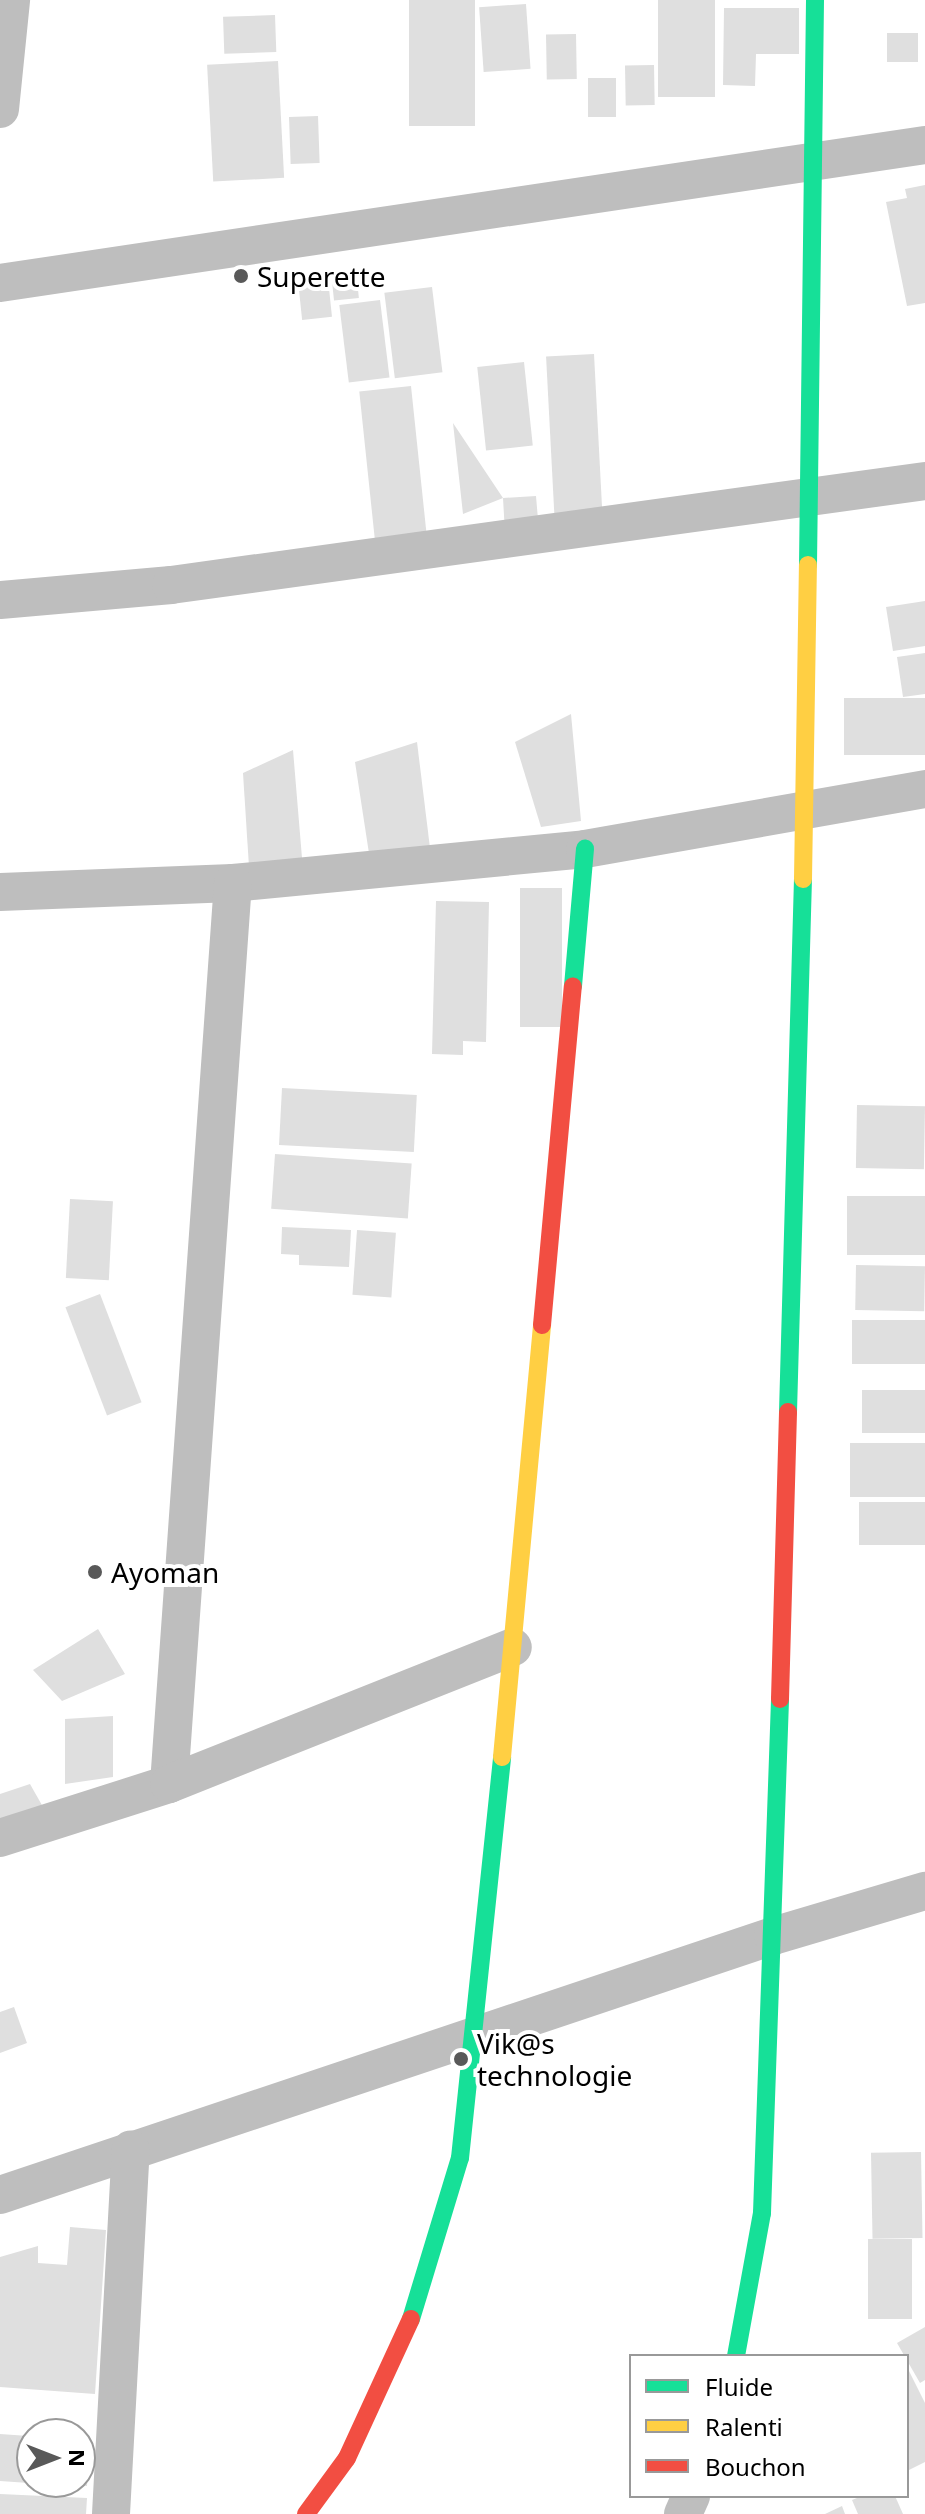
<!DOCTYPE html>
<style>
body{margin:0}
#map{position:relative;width:925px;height:2514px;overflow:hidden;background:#fff;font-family:"Noto Sans",sans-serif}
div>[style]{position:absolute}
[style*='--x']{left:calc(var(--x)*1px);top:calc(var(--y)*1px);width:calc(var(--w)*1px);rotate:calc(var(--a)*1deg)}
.building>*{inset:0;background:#dfdfdf;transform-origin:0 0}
.street>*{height:38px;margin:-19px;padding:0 19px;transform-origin:19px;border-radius:19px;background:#bebebe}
.fast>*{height:18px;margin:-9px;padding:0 9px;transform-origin:9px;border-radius:9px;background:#16e098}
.slow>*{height:18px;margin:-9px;padding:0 9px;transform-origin:9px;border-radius:9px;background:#ffcf43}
.jam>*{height:18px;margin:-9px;padding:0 9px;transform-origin:9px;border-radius:9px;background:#f24e42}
.dots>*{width:22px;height:22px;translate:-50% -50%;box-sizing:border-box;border:4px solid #fff;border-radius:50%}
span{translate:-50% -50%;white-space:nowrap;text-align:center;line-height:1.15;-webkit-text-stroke:8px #fff;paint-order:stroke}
.poi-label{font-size:28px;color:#000}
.left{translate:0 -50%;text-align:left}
.legend{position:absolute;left:629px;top:2354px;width:280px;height:144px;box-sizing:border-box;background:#fff;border:2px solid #999;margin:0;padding:10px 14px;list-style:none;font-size:24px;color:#000}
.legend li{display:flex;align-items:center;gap:16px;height:40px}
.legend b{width:40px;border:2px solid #999}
.north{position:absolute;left:16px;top:2418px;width:80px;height:80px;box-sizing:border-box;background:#fff;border:2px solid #999;border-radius:50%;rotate:90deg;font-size:22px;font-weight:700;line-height:32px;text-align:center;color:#000}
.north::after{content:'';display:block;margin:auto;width:28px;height:36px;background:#595959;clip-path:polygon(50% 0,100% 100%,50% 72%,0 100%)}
</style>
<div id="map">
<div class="building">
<i style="left:409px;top:0;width:66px;height:126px"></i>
<i style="left:658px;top:0;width:57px;height:97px"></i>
<i style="left:526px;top:4px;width:65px;height:47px;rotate:86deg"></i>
<i style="clip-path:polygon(724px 8px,799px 8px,799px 54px,756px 54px,755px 86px,723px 85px)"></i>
<i style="left:275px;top:15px;width:37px;height:52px;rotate:88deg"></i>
<i style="left:887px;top:33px;width:31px;height:29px"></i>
<i style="left:576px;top:34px;width:45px;height:30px;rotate:89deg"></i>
<i style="left:278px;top:61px;width:117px;height:71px;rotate:87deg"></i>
<i style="left:654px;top:65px;width:40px;height:29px;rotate:89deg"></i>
<i style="left:588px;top:78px;width:28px;height:39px"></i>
<i style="left:318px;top:116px;width:47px;height:29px;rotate:88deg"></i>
<i style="clip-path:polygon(925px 185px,925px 303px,907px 306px,886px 202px,907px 198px,905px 189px)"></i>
<i style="left:328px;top:279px;width:38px;height:30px;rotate:84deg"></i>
<i style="left:357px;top:280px;width:18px;height:25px;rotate:84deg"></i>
<i style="left:432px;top:287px;width:86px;height:48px;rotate:83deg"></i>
<i style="left:380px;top:300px;width:78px;height:41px;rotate:83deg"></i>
<i style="left:594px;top:354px;width:165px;height:48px;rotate:87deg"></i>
<i style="left:524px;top:362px;width:84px;height:47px;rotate:84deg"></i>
<i style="left:411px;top:386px;width:162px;height:52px;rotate:84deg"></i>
<i style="clip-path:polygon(453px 423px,503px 498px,536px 496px,539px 531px,505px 533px,503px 498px,463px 514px)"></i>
<i style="clip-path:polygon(925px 601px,925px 646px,893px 651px,886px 607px)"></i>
<i style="clip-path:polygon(925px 653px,925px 694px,903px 697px,897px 657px)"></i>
<i style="left:925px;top:698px;width:57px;height:81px;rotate:90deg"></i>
<i style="clip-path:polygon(571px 714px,581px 821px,541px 827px,515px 742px)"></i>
<i style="clip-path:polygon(417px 742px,430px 848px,370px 860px,355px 762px)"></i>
<i style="clip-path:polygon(293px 750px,302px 858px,249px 867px,243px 773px)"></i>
<i style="left:520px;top:888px;width:42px;height:139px"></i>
<i style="clip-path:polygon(436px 901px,489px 902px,486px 1042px,463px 1041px,463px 1055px,432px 1054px)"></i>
<i style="left:282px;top:1088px;width:135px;height:57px;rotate:3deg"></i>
<i style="left:857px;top:1105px;width:68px;height:63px;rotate:1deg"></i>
<i style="left:275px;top:1154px;width:137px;height:55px;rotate:4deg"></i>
<i style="left:847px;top:1196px;width:78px;height:59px"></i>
<i style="left:70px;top:1199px;width:43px;height:79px;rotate:3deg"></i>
<i style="clip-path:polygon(282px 1227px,351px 1230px,349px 1267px,299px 1265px,299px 1255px,281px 1254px)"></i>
<i style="left:357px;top:1230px;width:39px;height:65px;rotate:4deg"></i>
<i style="left:856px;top:1265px;width:69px;height:45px;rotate:1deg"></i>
<i style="left:100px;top:1294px;width:116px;height:37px;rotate:69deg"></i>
<i style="left:852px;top:1320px;width:73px;height:44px"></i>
<i style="left:862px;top:1390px;width:63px;height:43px"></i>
<i style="left:850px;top:1443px;width:75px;height:54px"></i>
<i style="left:859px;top:1502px;width:66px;height:43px"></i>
<i style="clip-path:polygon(98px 1629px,125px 1674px,62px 1701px,33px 1670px)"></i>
<i style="clip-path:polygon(113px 1716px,113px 1777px,65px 1784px,65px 1719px)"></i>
<i style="clip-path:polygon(30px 1784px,43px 1807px,0 1824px,0 1794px)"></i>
<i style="clip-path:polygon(14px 2007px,27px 2043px,0 2053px,0 2012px)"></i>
<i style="left:921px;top:2152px;width:86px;height:50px;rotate:89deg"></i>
<i style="clip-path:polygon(70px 2227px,106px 2230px,95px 2394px,0 2387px,0 2257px,38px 2246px,38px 2263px,67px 2265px)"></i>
<i style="left:868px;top:2239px;width:44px;height:80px"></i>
<i style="clip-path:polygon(925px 2327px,925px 2380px,920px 2383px,897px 2343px)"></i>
<i style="clip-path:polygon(907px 2367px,925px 2403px,925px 2462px,907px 2471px)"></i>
<i style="left:0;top:2434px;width:32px;height:47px;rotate:4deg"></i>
<i style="clip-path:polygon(80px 2439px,90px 2439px,87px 2486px,64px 2484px,80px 2482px)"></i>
<i style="clip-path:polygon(0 2494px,87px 2498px,86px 2514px,0 2514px)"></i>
<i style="clip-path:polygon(862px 2496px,895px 2496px,903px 2514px,858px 2514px,852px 2500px)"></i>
<i style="clip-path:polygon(842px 2506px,845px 2514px,825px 2514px)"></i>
</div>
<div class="street">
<i style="--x:0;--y:109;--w:110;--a:-84.2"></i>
<i style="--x:0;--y:283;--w:935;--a:-8.49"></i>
<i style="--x:0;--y:600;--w:172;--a:-5"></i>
<i style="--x:171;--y:585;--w:761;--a:-7.85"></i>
<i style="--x:0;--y:892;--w:233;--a:-2.2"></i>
<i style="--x:233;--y:883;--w:354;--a:-5.5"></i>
<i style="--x:585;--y:849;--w:345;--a:-10"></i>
<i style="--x:169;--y:1784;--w:903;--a:-85.94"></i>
<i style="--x:0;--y:1838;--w:177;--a:-17.7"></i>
<i style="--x:169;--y:1784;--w:370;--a:-21.7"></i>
<i style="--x:0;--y:2195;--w:815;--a:-18.52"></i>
<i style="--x:773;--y:1936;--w:159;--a:-16.5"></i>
<i style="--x:111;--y:2514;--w:365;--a:-86.9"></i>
<i style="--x:683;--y:2514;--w:20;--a:-66"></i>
</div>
<div class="fast">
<i style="--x:808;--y:565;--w:565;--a:-89.29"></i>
<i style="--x:573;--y:986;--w:138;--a:-85"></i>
<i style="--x:788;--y:1412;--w:533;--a:-88.39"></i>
<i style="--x:411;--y:2319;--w:168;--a:-73.1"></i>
<i style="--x:460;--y:2158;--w:403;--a:-84"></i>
<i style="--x:736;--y:2356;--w:145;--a:-79.7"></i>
<i style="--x:762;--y:2213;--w:514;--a:-87.99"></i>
</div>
<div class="slow">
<i style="--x:803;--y:879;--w:314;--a:-89.1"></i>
<i style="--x:502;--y:1757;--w:434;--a:-84.7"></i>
</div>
<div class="jam">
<i style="--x:542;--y:1325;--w:340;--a:-84.8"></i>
<i style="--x:780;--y:1699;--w:287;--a:-88.4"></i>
<i style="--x:306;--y:2514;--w:69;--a:-53.8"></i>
<i style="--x:347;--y:2458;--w:153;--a:-65.3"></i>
</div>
<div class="dots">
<i style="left:241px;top:276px;background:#595959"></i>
<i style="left:95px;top:1572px;background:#595959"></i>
<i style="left:461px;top:2059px;background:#595959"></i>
</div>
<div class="poi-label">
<span class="left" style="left:257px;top:276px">Superette</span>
<span class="left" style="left:111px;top:1572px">Ayoman</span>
<span class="left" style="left:477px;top:2059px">Vik@s<br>technologie</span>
</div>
<ul class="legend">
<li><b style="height:10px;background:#16e098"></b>Fluide</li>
<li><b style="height:10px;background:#ffcf43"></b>Ralenti</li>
<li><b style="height:10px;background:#f24e42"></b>Bouchon</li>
</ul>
<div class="north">N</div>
</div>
